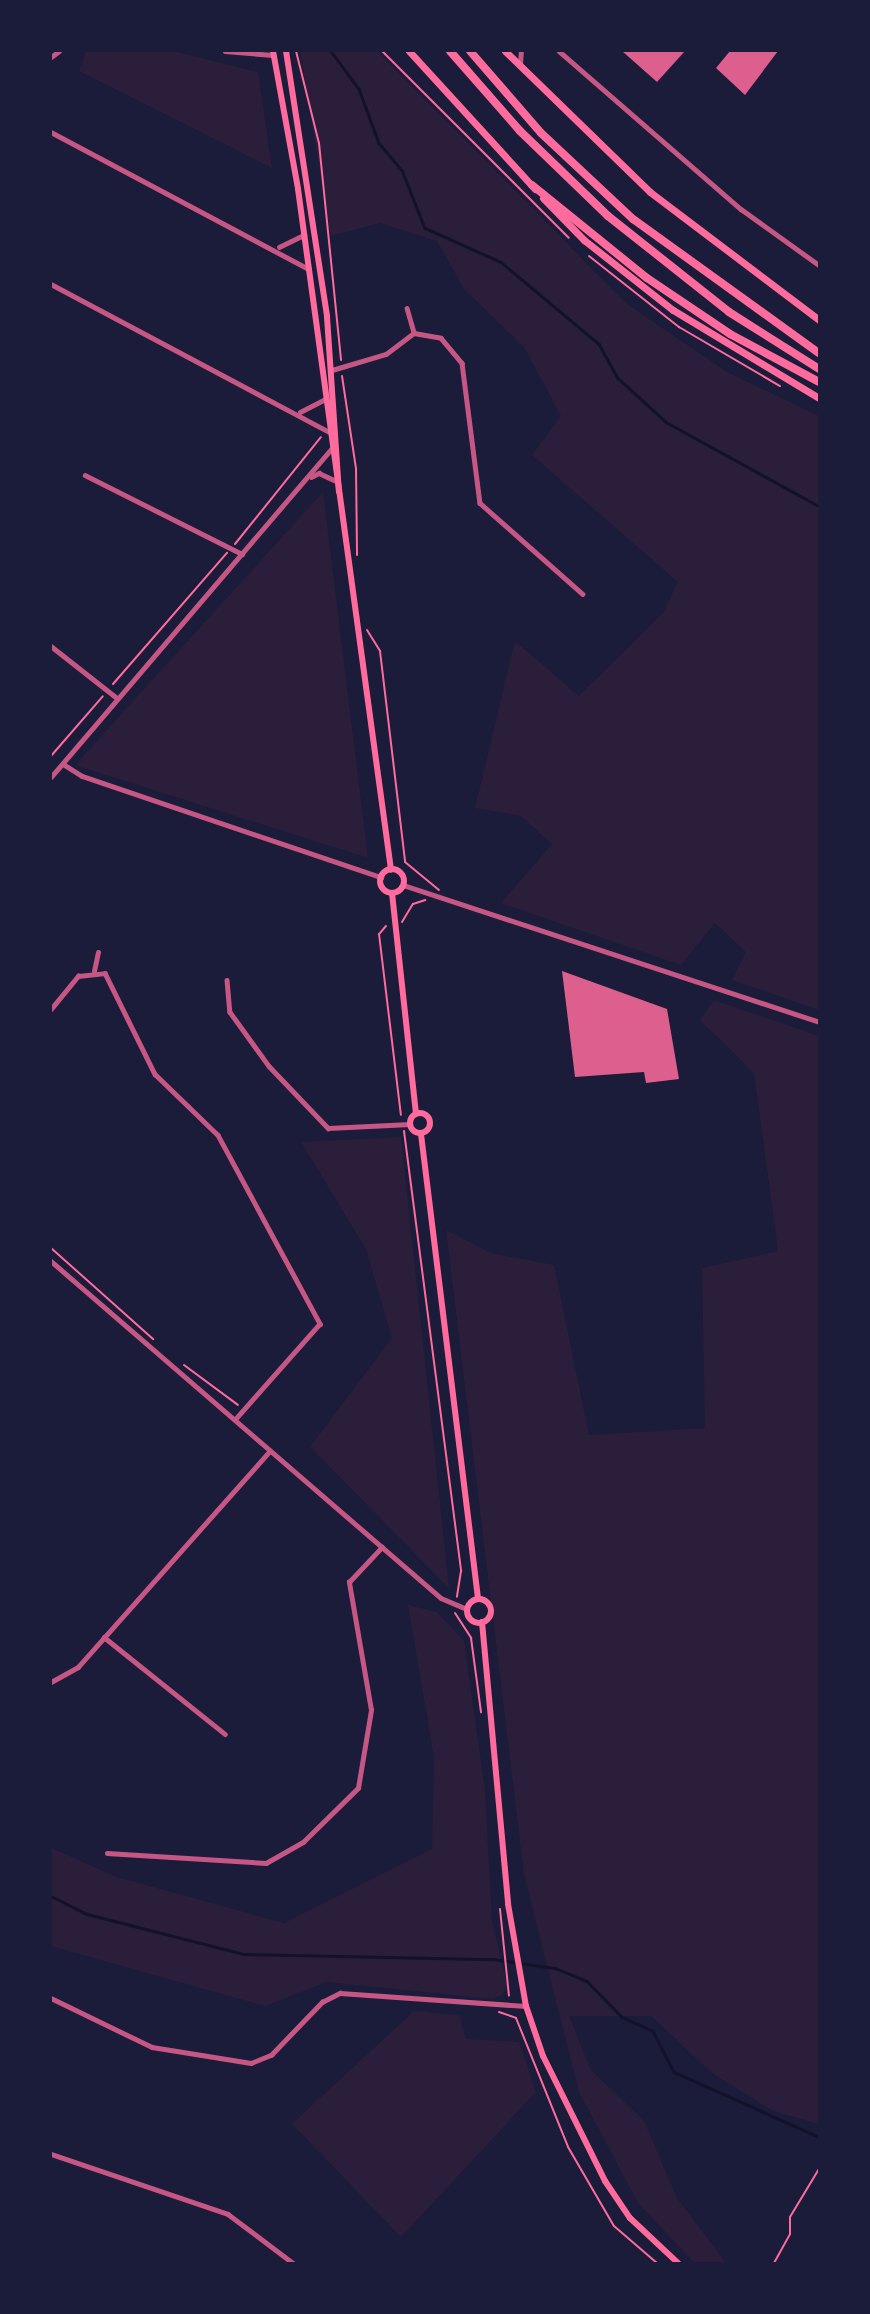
<!DOCTYPE html>
<style>
body{margin:0}
#map{position:relative;width:870px;height:2314px;overflow:hidden;background:#1b1b3a;font-family:Helvetica,sans-serif}
div>[style]{position:absolute}
[style*='--x']{left:calc(var(--x)*1px);top:calc(var(--y)*1px);width:calc(var(--w)*1px);rotate:calc(var(--a)*1deg)}
.green>*{inset:0;background:#2a1e3b}
.stream>*{height:2.5px;margin:-1.25px;padding:0 1.25px;transform-origin:1.25px;border-radius:1.25px;background:#12122b}
.building>*{inset:0;background:#dd5f8e}
.path>*{height:2px;margin:-1px;padding:0 1px;transform-origin:1px;border-radius:1px;background:#ff6b9d}
.minor>*{height:4.5px;margin:-2.25px;padding:0 2.25px;transform-origin:2.25px;border-radius:2.25px;background:#c65784}
.secondary>*{height:6px;margin:-3px;padding:0 3px;transform-origin:3px;border-radius:3px;background:#ff6b9d}
.secondary>.ring{margin:-3px;padding:0;box-sizing:content-box;background:none;border:6px solid #ff6b9d;border-radius:50%}
.primary>*{height:7px;margin:-3.5px;padding:0 3.5px;transform-origin:3.5px;border-radius:3.5px;background:#ff6b9d}
.motorway>*{height:8px;margin:-4px;padding:0 4px;transform-origin:4px;border-radius:4px;background:#ff6b9d}
span{translate:-50% -50%;white-space:nowrap;text-align:center;line-height:1.15;-webkit-text-stroke:7px #1b1b3a;paint-order:stroke}
.frame{position:absolute;inset:0;border:52px solid #1b1b3a;pointer-events:none}
</style>
<div id="map">
<div class="green">
<i style="clip-path:polygon(86px 51px,173px 51px,258px 72px,272px 168px,79px 71px)"></i>
<i style="clip-path:polygon(300px 51px,377px 51px,627px 304px,727px 372px,819px 416px,819px 1010px,732px 980px,746px 952px,715px 923px,681px 965px,501px 903px,552px 844px,521px 816px,475px 808px,515px 641px,579px 696px,663px 613px,678px 582px,532px 455px,561px 416px,524px 347px,464px 289px,437px 241px,380px 223px,331px 236px)"></i>
<i style="clip-path:polygon(323px 492px,368px 858px,75px 765px)"></i>
<i style="clip-path:polygon(714px 1000px,819px 1036px,819px 2124px,773px 2111px,712px 2073px,651px 2016px,569px 2016px,591px 2070px,644px 2121px,677px 2198px,726px 2263px,695px 2263px,638px 2203px,579px 2092px,524px 1874px,446px 1230px,491px 1253px,554px 1265px,589px 1435px,705px 1428px,702px 1268px,778px 1251px,754px 1073px,700px 1020px)"></i>
<i style="clip-path:polygon(401px 1137px,449px 1588px,310px 1447px,392px 1338px,366px 1249px,301px 1142px)"></i>
<i style="clip-path:polygon(408px 1605px,437px 1612px,464px 1641px,485px 1790px,492px 1920px,507px 1986px,502px 1995px,492px 1999px,327px 1982px,265px 2006px,51px 1946px,51px 1848px,117px 1877px,284px 1923px,432px 1849px,434px 1758px)"></i>
<i style="clip-path:polygon(414px 2011px,459px 2015px,466px 2039px,519px 2042px,536px 2092px,401px 2237px,292px 2124px)"></i>
</div>
<div class="stream">
<i style="--x:331;--y:51;--w:47;--a:53.6"></i>
<i style="--x:359;--y:89;--w:58;--a:69.7"></i>
<i style="--x:379;--y:143;--w:35;--a:50"></i>
<i style="--x:402;--y:170;--w:62;--a:68.4"></i>
<i style="--x:425;--y:228;--w:83;--a:24.1"></i>
<i style="--x:501;--y:262;--w:128;--a:39.9"></i>
<i style="--x:599;--y:344;--w:39;--a:61"></i>
<i style="--x:618;--y:378;--w:65;--a:42.5"></i>
<i style="--x:666;--y:422;--w:175;--a:28.8"></i>
<i style="--x:51;--y:1896;--w:40;--a:26.6"></i>
<i style="--x:87;--y:1914;--w:162;--a:14.3"></i>
<i style="--x:244;--y:1954;--w:249;--a:1.2"></i>
<i style="--x:493;--y:1959;--w:63;--a:8.3"></i>
<i style="--x:555;--y:1968;--w:35;--a:22"></i>
<i style="--x:587;--y:1981;--w:50;--a:45.8"></i>
<i style="--x:622;--y:2017;--w:34;--a:24"></i>
<i style="--x:653;--y:2031;--w:46;--a:62.9"></i>
<i style="--x:674;--y:2072;--w:159;--a:24.1"></i>
</div>
<div class="building">
<i style="clip-path:polygon(622px 51px,685px 51px,657px 82px)"></i>
<i style="clip-path:polygon(730px 51px,778px 51px,745px 95px,716px 68px)"></i>
<i style="clip-path:polygon(562px 971px,667px 1009px,679px 1079px,646px 1083px,644px 1072px,575px 1077px)"></i>
</div>
<div class="path">
<i style="--x:296;--y:51;--w:95;--a:76"></i>
<i style="--x:319;--y:143;--w:218;--a:84.2"></i>
<i style="--x:382;--y:51;--w:264;--a:45"></i>
<i style="--x:589;--y:256;--w:115;--a:38.3"></i>
<i style="--x:679;--y:327;--w:117;--a:30.3"></i>
<i style="--x:342;--y:376;--w:94;--a:81.4"></i>
<i style="--x:356;--y:469;--w:86;--a:89.3"></i>
<i style="--x:235;--y:544;--w:137;--a:-51.2"></i>
<i style="--x:367;--y:630;--w:25;--a:58"></i>
<i style="--x:380;--y:651;--w:212;--a:83.2"></i>
<i style="--x:405;--y:862;--w:44;--a:39.5"></i>
<i style="--x:113;--y:684;--w:174;--a:-49"></i>
<i style="--x:51;--y:756;--w:79;--a:-49.1"></i>
<i style="--x:402;--y:922;--w:21;--a:-59"></i>
<i style="--x:413;--y:904;--w:13;--a:-18"></i>
<i style="--x:386;--y:926;--w:11;--a:131"></i>
<i style="--x:379;--y:934;--w:182;--a:83.1"></i>
<i style="--x:404;--y:1131;--w:444;--a:82.6"></i>
<i style="--x:461;--y:1571;--w:26;--a:99"></i>
<i style="--x:51;--y:1248;--w:137;--a:41.7"></i>
<i style="--x:184;--y:1365;--w:67;--a:36.5"></i>
<i style="--x:455;--y:1613;--w:30;--a:57"></i>
<i style="--x:471;--y:1638;--w:75;--a:82.3"></i>
<i style="--x:819;--y:1649;--w:78;--a:90"></i>
<i style="--x:500;--y:1909;--w:87;--a:84.1"></i>
<i style="--x:499;--y:2012;--w:18;--a:19"></i>
<i style="--x:516;--y:2018;--w:139;--a:68"></i>
<i style="--x:568;--y:2147;--w:91;--a:59.8"></i>
<i style="--x:614;--y:2226;--w:57;--a:40.7"></i>
<i style="--x:774;--y:2263;--w:33;--a:-61"></i>
<i style="--x:790;--y:2234;--w:17;--a:-90"></i>
<i style="--x:790;--y:2217;--w:56;--a:-58.9"></i>
</div>
<div class="minor">
<i style="--x:225;--y:51;--w:48;--a:4.8"></i>
<i style="--x:559;--y:51;--w:241;--a:41"></i>
<i style="--x:741;--y:209;--w:96;--a:35.7"></i>
<i style="--x:51;--y:57;--w:10;--a:-37"></i>
<i style="--x:520;--y:64;--w:13;--a:-86"></i>
<i style="--x:51;--y:132;--w:292;--a:28"></i>
<i style="--x:279;--y:247;--w:28;--a:-26"></i>
<i style="--x:51;--y:284;--w:314;--a:28"></i>
<i style="--x:407;--y:308;--w:26;--a:74"></i>
<i style="--x:332;--y:370;--w:56;--a:-16.5"></i>
<i style="--x:386;--y:354;--w:35;--a:-37"></i>
<i style="--x:414;--y:333;--w:27;--a:10"></i>
<i style="--x:441;--y:338;--w:33;--a:50"></i>
<i style="--x:462;--y:363;--w:141;--a:82.7"></i>
<i style="--x:480;--y:503;--w:137;--a:41.5"></i>
<i style="--x:300;--y:412;--w:28;--a:-27"></i>
<i style="--x:85;--y:475;--w:176;--a:26.7"></i>
<i style="--x:311;--y:477;--w:9;--a:-27"></i>
<i style="--x:319;--y:473;--w:17;--a:25"></i>
<i style="--x:51;--y:646;--w:84;--a:38.2"></i>
<i style="--x:63;--y:764;--w:22;--a:32"></i>
<i style="--x:82;--y:776;--w:316;--a:18.7"></i>
<i style="--x:51;--y:777;--w:431;--a:-49.5"></i>
<i style="--x:403;--y:885;--w:438;--a:18.2"></i>
<i style="--x:94;--y:971;--w:19;--a:-78"></i>
<i style="--x:227;--y:980;--w:32;--a:85"></i>
<i style="--x:230;--y:1012;--w:67;--a:54.2"></i>
<i style="--x:269;--y:1066;--w:86;--a:46.4"></i>
<i style="--x:328;--y:1128;--w:82;--a:-2.8"></i>
<i style="--x:51;--y:1009;--w:43;--a:-50.7"></i>
<i style="--x:78;--y:976;--w:27;--a:-6"></i>
<i style="--x:105;--y:973;--w:113;--a:63.7"></i>
<i style="--x:155;--y:1074;--w:88;--a:44.1"></i>
<i style="--x:218;--y:1135;--w:215;--a:61.6"></i>
<i style="--x:320;--y:1324;--w:128;--a:131.5"></i>
<i style="--x:51;--y:1261;--w:515;--a:40.83"></i>
<i style="--x:441;--y:1598;--w:28;--a:23"></i>
<i style="--x:104;--y:1637;--w:155;--a:38.7"></i>
<i style="--x:51;--y:1682;--w:31;--a:-29"></i>
<i style="--x:78;--y:1667;--w:289;--a:-48.4"></i>
<i style="--x:107;--y:1853;--w:159;--a:3.6"></i>
<i style="--x:266;--y:1863;--w:43;--a:-29.6"></i>
<i style="--x:303;--y:1842;--w:77;--a:-44.5"></i>
<i style="--x:358;--y:1788;--w:79;--a:-80.5"></i>
<i style="--x:371;--y:1710;--w:130;--a:-99.8"></i>
<i style="--x:349;--y:1582;--w:48;--a:-46.7"></i>
<i style="--x:51;--y:1998;--w:112;--a:25.9"></i>
<i style="--x:152;--y:2047;--w:100;--a:9.2"></i>
<i style="--x:251;--y:2063;--w:22;--a:-22"></i>
<i style="--x:271;--y:2055;--w:74;--a:-46.1"></i>
<i style="--x:322;--y:2002;--w:20;--a:-27"></i>
<i style="--x:340;--y:1993;--w:186;--a:4"></i>
<i style="--x:51;--y:2154;--w:187;--a:18.7"></i>
<i style="--x:228;--y:2214;--w:81;--a:37"></i>
</div>
<div class="secondary">
<i style="--x:273;--y:51;--w:140;--a:79.7"></i>
<i style="--x:298;--y:189;--w:687;--a:82.22"></i>
<i style="--x:286;--y:51;--w:269;--a:81.2"></i>
<i style="--x:327;--y:317;--w:175;--a:86.1"></i>
<i class="ring" style="left:380px;top:869px;width:18px;height:18px"></i>
<i style="--x:392;--y:893;--w:222;--a:83.8"></i>
<i class="ring" style="left:410px;top:1113px;width:14px;height:14px"></i>
<i style="--x:421;--y:1134;--w:467;--a:83"></i>
<i class="ring" style="left:467px;top:1599px;width:18px;height:18px"></i>
<i style="--x:482;--y:1622;--w:283;--a:84.7"></i>
<i style="--x:508;--y:1904;--w:104;--a:80"></i>
<i style="--x:526;--y:2006;--w:53;--a:71.2"></i>
<i style="--x:543;--y:2056;--w:140;--a:63.6"></i>
<i style="--x:605;--y:2181;--w:45;--a:56"></i>
<i style="--x:630;--y:2218;--w:66;--a:43.2"></i>
</div>
<div class="primary">
<i style="--x:409;--y:51;--w:187;--a:47.6"></i>
<i style="--x:505;--y:51;--w:202;--a:44.2"></i>
<i style="--x:650;--y:192;--w:212;--a:37.1"></i>
<i style="--x:543;--y:198;--w:59;--a:45.7"></i>
<i style="--x:584;--y:240;--w:113;--a:38.2"></i>
<i style="--x:673;--y:310;--w:170;--a:31.1"></i>
</div>
<div class="motorway">
<i style="--x:450;--y:51;--w:106;--a:48.8"></i>
<i style="--x:520;--y:131;--w:122;--a:44"></i>
<i style="--x:608;--y:216;--w:154;--a:38.4"></i>
<i style="--x:729;--y:312;--w:107;--a:32.3"></i>
<i style="--x:470;--y:51;--w:108;--a:49.1"></i>
<i style="--x:541;--y:133;--w:126;--a:43.1"></i>
<i style="--x:633;--y:219;--w:229;--a:35.8"></i>
<i style="--x:532;--y:185;--w:148;--a:39"></i>
<i style="--x:647;--y:278;--w:100;--a:34"></i>
<i style="--x:730;--y:334;--w:101;--a:28.3"></i>
</div>
<div class="frame"></div>
</div>
